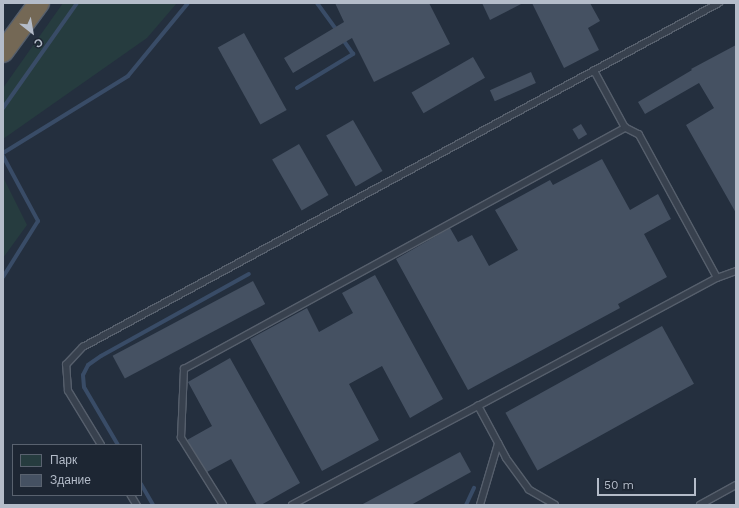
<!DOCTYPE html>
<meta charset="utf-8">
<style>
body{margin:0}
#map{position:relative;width:739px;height:508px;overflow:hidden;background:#242f3e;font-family:"Work Sans",sans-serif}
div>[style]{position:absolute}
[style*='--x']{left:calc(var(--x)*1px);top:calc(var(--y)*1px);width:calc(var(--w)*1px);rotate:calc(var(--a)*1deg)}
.green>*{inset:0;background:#263c3f}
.stream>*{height:4px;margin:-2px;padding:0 2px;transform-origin:2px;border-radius:2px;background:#394c67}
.building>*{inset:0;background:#455162;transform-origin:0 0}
.roads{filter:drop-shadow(1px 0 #565f6c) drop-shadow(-1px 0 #565f6c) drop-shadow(0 1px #565f6c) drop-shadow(0 -1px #565f6c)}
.lane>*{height:5.5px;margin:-2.75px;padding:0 2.75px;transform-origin:2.75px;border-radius:2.75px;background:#38414e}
.highway>*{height:20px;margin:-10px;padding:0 10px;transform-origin:10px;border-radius:10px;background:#746855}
span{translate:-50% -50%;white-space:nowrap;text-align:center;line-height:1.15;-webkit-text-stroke:3px #1d2633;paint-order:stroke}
.frame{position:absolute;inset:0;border:4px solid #b4bcc9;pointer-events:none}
.legend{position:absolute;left:12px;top:444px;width:130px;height:52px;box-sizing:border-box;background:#1d2633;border:1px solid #59626f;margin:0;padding:5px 7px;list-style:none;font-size:12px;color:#b4bcc9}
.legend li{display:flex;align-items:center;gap:8px;height:20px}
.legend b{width:20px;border:1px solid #59626f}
.north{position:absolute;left:12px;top:12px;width:40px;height:40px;-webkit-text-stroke:3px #1d2633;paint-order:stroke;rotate:149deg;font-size:11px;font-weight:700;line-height:16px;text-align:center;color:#b4bcc9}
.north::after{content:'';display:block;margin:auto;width:14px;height:18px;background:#b4bcc9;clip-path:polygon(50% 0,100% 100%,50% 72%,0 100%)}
.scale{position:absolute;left:597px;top:478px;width:99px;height:18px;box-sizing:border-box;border:2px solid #b4bcc9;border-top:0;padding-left:5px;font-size:12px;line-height:14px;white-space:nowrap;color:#b4bcc9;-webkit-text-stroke:3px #1d2633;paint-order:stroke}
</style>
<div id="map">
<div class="green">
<i style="clip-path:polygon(63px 3px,177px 3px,147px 38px,3px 139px,3px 88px)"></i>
<i style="clip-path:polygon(3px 177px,27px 225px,3px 258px)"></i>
</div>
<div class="stream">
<i style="--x:317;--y:3;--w:36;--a:54"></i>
<i style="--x:297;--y:88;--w:66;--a:-31.3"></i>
<i style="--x:353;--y:54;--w:19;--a:-125"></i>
<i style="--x:3;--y:108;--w:128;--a:-54.8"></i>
<i style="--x:3;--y:153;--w:147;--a:-31.6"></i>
<i style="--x:128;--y:76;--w:94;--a:-50.6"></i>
<i style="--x:3;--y:156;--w:74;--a:61.7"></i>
<i style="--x:38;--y:221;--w:66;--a:122"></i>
<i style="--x:118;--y:445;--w:67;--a:-120.4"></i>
<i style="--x:84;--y:387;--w:12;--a:-95"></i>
<i style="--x:83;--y:375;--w:11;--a:-63"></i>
<i style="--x:88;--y:365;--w:16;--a:-35"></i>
<i style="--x:101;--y:356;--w:169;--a:-29"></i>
<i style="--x:141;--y:484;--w:24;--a:60"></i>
<i style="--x:466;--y:505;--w:19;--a:-65"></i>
</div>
<div class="building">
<i style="clip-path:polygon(335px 3px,429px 3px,450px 44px,374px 82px,352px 38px,293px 73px,284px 58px,344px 22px)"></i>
<i style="clip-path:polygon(482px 3px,523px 3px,490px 20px)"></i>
<i style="clip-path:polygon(532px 3px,590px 3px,600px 21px,588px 28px,599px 50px,564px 68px)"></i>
<i style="left:244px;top:33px;width:88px;height:30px;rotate:61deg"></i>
<i style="clip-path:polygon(736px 45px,736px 213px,686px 125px,714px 108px,699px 83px,645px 114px,638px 102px,692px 70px,691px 69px)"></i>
<i style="left:473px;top:57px;width:24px;height:71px;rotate:60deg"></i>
<i style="left:531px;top:72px;width:12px;height:45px;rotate:66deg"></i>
<i style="left:353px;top:120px;width:59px;height:31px;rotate:60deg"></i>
<i style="left:581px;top:124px;width:12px;height:10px;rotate:59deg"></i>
<i style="left:299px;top:144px;width:59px;height:31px;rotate:60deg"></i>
<i style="clip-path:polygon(602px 159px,630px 210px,658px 194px,671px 219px,644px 234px,667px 277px,618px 304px,620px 308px,468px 390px,396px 259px,450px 228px,458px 242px,472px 235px,489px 266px,518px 250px,495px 210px,550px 180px,553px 185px)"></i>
<i style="clip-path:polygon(375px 275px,443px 399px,410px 418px,382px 366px,349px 384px,379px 440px,322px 471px,250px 339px,307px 308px,319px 332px,353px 313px,342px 293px)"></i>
<i style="left:253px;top:281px;width:26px;height:159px;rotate:62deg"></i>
<i style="left:662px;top:326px;width:66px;height:179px;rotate:61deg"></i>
<i style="clip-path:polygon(230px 358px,300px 483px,261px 505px,257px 505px,231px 459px,207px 472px,187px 440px,212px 426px,188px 382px)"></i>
<i style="clip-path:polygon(460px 452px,471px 472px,411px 505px,361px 505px)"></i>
</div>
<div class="roads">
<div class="lane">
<i style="--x:717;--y:278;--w:20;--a:-20"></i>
<i style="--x:101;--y:445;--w:63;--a:-121.4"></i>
<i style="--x:68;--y:391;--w:26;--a:-94"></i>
<i style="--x:66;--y:365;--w:25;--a:-47"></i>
<i style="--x:83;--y:347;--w:723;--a:-28.41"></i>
<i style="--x:131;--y:495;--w:12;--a:59"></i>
<i style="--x:223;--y:505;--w:79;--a:-122.1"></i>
<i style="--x:181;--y:438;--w:69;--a:-87.5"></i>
<i style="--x:184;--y:369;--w:503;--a:-28.66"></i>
<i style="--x:292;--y:505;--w:211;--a:-28"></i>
<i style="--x:480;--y:505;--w:64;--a:-73.6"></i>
<i style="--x:555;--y:505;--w:30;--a:-150"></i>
<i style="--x:529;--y:490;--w:39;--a:-126"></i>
<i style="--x:506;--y:458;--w:59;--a:-118.3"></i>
<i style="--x:478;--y:406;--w:271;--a:-28.2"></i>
<i style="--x:717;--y:278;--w:163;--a:-118.6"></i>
<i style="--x:639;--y:135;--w:16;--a:-153"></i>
<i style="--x:625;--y:128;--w:65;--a:-118.5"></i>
<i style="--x:700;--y:505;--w:41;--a:-29.1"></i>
</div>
<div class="highway">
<i style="--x:3;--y:52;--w:61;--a:-53.7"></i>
</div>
</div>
<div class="frame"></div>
<ul class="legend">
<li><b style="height:11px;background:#263c3f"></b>Парк</li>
<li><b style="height:11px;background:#455162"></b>Здание</li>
</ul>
<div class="north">С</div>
<div class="scale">50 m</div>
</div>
